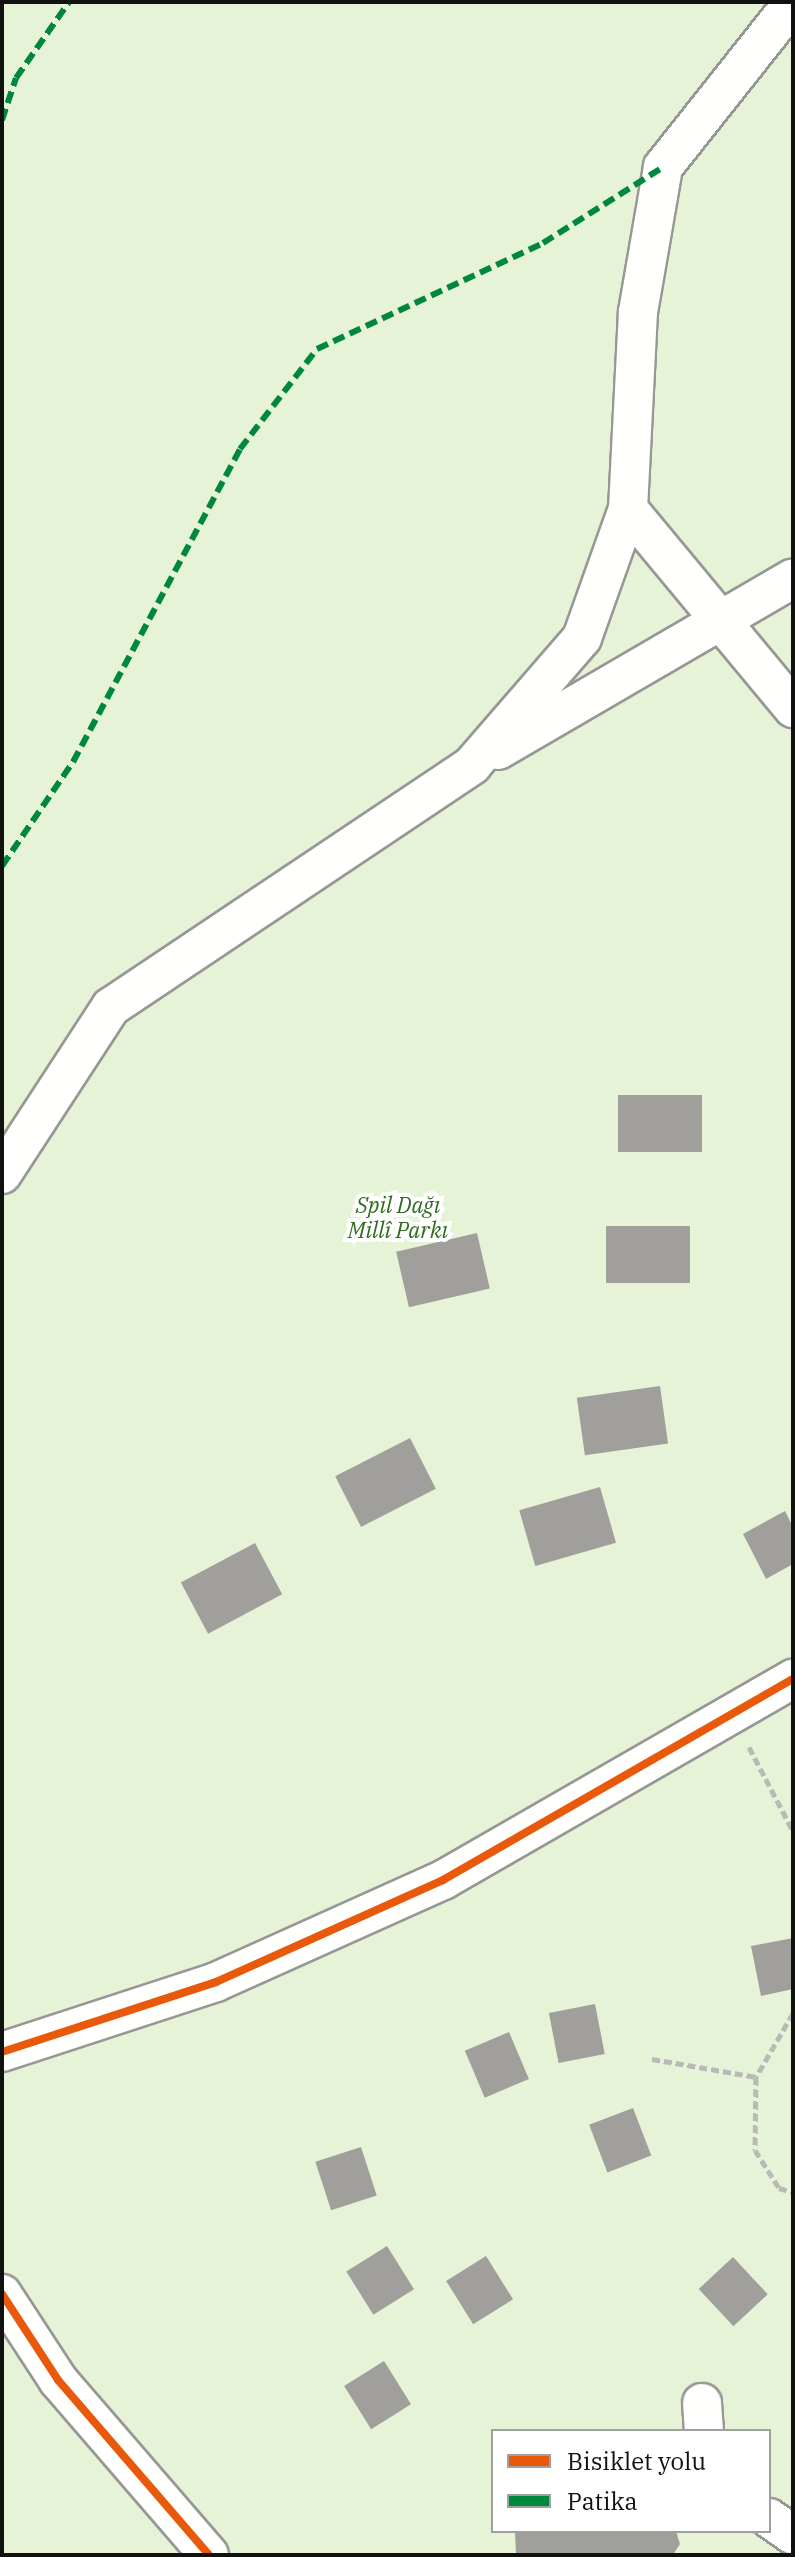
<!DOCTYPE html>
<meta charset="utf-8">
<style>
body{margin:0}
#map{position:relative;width:795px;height:2557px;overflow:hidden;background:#fdfcf7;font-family:"IBM Plex Serif",serif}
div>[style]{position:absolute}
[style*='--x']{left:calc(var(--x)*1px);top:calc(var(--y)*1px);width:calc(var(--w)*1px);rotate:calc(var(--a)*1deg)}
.green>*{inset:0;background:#e7f3d7}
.building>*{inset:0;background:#a19f9c;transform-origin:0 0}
.path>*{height:5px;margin-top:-2.5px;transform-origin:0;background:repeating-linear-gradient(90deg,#b9b9b8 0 8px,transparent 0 12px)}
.roads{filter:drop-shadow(2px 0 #979795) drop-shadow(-2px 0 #979795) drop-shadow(0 2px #979795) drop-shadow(0 -2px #979795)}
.minor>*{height:38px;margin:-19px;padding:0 19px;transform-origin:19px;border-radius:19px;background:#fffffe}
.quiet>*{height:6px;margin-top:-3px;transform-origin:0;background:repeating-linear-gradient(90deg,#00873e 0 12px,transparent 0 18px)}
.cycleway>*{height:8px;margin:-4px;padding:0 4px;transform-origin:4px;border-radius:4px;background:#e8590c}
span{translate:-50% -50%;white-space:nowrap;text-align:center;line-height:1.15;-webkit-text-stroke:8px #fff;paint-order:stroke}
.park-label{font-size:22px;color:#2f6b1f;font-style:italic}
.frame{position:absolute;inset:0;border:4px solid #111;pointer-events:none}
.legend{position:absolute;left:491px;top:2429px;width:280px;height:104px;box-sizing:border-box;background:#fff;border:2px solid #a0a0a0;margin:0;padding:10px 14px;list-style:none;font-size:24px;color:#111}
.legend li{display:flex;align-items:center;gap:16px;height:40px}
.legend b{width:40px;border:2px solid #a0a0a0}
</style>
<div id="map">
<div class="green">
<i style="clip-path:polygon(evenodd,2px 2px,793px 2px,793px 2555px,2px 2555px,2px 2px,493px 2431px,769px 2431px,769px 2531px,493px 2531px,493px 2431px)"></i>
</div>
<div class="building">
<i style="left:618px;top:1095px;width:84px;height:57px"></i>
<i style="left:606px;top:1226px;width:84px;height:57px"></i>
<i style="left:477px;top:1233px;width:57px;height:83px;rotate:77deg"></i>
<i style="left:660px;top:1386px;width:58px;height:84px;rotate:82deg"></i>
<i style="left:410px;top:1438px;width:57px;height:84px;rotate:63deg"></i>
<i style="left:600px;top:1487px;width:58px;height:84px;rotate:74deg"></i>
<i style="clip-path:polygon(785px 1511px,793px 1527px,793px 1564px,766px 1579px,743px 1534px)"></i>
<i style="left:255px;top:1543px;width:58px;height:84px;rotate:62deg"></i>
<i style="clip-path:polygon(793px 1938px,793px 1989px,761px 1996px,751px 1946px)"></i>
<i style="left:595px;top:2004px;width:51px;height:47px;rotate:79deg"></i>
<i style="left:509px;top:2032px;width:51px;height:48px;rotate:67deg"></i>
<i style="left:633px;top:2108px;width:51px;height:47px;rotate:69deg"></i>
<i style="left:361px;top:2147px;width:51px;height:48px;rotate:72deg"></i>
<i style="left:387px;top:2246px;width:51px;height:48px;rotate:58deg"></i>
<i style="left:486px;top:2256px;width:51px;height:47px;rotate:58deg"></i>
<i style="left:733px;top:2257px;width:51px;height:47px;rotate:47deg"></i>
<i style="left:384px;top:2361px;width:51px;height:47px;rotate:58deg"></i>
<i style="clip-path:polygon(515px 2531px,676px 2531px,680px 2544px,673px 2555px,516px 2555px)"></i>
</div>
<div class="path">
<i style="--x:749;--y:1747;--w:95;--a:62.4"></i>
<i style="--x:793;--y:2013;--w:74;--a:120"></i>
<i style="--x:756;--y:2077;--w:73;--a:90.8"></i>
<i style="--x:755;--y:2150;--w:45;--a:57.7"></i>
<i style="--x:779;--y:2188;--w:15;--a:16"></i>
<i style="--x:652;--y:2059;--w:106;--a:9.8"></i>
</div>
<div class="roads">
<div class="minor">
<i style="--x:628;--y:509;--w:259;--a:50.3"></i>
<i style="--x:498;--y:750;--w:341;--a:-30.2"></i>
<i style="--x:2;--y:1174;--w:199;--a:-56.9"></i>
<i style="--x:111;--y:1007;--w:435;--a:-33.8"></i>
<i style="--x:472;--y:765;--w:168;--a:-49.1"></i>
<i style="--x:582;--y:638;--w:137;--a:-70.4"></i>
<i style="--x:628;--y:509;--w:197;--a:-87.1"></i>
<i style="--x:638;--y:312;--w:147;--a:-80.2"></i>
<i style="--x:663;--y:167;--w:209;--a:-51.6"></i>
<i style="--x:2;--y:2052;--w:225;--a:-18.1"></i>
<i style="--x:216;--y:1982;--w:249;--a:-24.2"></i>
<i style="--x:443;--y:1880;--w:404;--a:-29.9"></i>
<i style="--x:2;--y:2294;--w:103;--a:56.9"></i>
<i style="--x:58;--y:2380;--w:231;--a:49.2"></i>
<i style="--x:702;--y:2403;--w:28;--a:86"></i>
<i style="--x:769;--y:2518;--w:29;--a:35"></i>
</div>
</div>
<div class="quiet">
<i style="--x:2;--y:120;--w:44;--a:-71.6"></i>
<i style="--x:16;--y:78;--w:93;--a:-55.1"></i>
<i style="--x:2;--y:866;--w:126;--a:-55.7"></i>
<i style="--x:73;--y:762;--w:355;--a:-61.9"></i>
<i style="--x:240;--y:449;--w:126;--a:-52.4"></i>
<i style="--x:317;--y:349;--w:250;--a:-25.1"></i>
<i style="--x:543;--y:243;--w:142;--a:-32.3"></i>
</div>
<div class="cycleway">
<i style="--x:2;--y:2052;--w:225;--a:-18.1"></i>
<i style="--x:216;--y:1982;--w:249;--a:-24.2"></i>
<i style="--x:443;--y:1880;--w:404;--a:-29.9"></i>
<i style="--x:2;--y:2294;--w:103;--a:56.9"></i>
<i style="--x:58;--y:2380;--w:231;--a:49.2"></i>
</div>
<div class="park-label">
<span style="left:398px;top:1217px">Spil Dağı<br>Millî Parkı</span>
</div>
<div class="frame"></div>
<ul class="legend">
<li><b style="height:10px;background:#e8590c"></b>Bisiklet yolu</li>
<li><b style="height:10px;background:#00873e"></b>Patika</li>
</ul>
</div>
